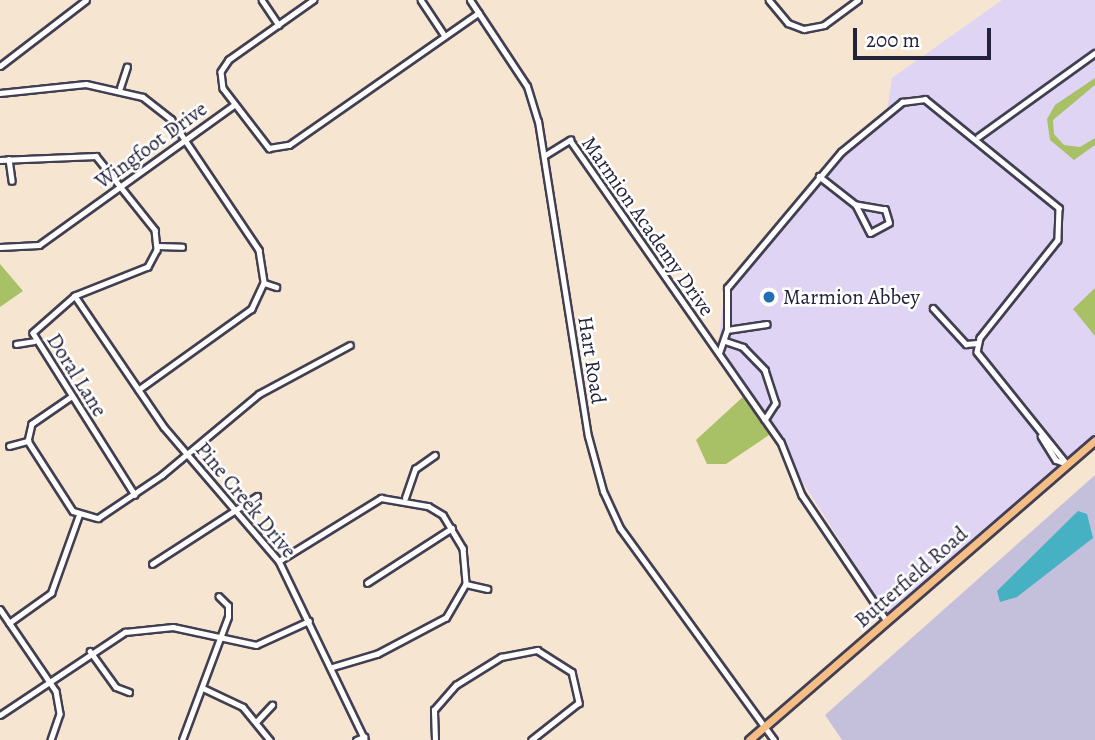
<!DOCTYPE html>
<style>
body{margin:0}
#map{position:relative;width:1095px;height:740px;overflow:hidden;background:#f6e6d1;font-family:Alegreya,serif}
div>[style]{position:absolute}
[style*='--x']{left:calc(var(--x)*1px);top:calc(var(--y)*1px);width:calc(var(--w)*1px);rotate:calc(var(--a)*1deg)}
.built>*{inset:0;background:#e0d4f4}
.industrial>*{inset:0;background:#c4c0db}
.green>*{inset:0;background:#a8c166}
.water>*{inset:0;background:#45b1c2}
.roads{filter:drop-shadow(2px 0 #423f52) drop-shadow(-2px 0 #423f52) drop-shadow(0 2px #423f52) drop-shadow(0 -2px #423f52)}
.minor>*{height:4.5px;margin:-2.25px;padding:0 2.25px;transform-origin:2.25px;border-radius:2.25px;background:#fff}
.tertiary>*{height:5px;margin:-2.5px;padding:0 2.5px;transform-origin:2.5px;border-radius:2.5px;background:#fff}
.primary>*{height:7px;margin:-3.5px;padding:0 3.5px;transform-origin:3.5px;border-radius:3.5px;background:#f5be86}
.dots>*{width:19px;height:19px;translate:-50% -50%;box-sizing:border-box;border:4px solid #fff;border-radius:50%}
span{translate:-50% -50%;white-space:nowrap;text-align:center;line-height:1.15;-webkit-text-stroke:5px #fff;paint-order:stroke}
.street-label{font-size:21px;color:#22223b}
.poi-label{font-size:21px;color:#22223b}
.left{translate:0 -50%;text-align:left}
.scale{position:absolute;left:853px;top:28px;width:138px;height:32px;box-sizing:border-box;border:4px solid #22223b;border-top:0;padding-left:9px;font-size:21px;line-height:24px;white-space:nowrap;color:#22223b;-webkit-text-stroke:5px #fff;paint-order:stroke}
</style>
<div id="map">
<div class="built">
<i style="clip-path:polygon(1002px 0,1095px 0,1095px 437px,887px 615px,718px 348px,725px 287px,840px 149px,887px 111px,892px 78px)"></i>
</div>
<div class="industrial">
<i style="clip-path:polygon(1095px 475px,1095px 740px,842px 740px,825px 715px)"></i>
</div>
<div class="green">
<i style="clip-path:polygon(1095px 78px,1095px 85px,1053px 120px,1054px 134px,1064px 145px,1080px 147px,1095px 138px,1095px 145px,1074px 160px,1050px 140px,1047px 119px,1055px 105px)"></i>
<i style="clip-path:polygon(0 264px,23px 291px,0 307px)"></i>
<i style="clip-path:polygon(1095px 288px,1095px 336px,1073px 309px)"></i>
<i style="clip-path:polygon(745px 395px,772px 433px,726px 464px,707px 464px,696px 440px)"></i>
</div>
<div class="water">
<i style="clip-path:polygon(1078px 511px,1087px 514px,1093px 538px,1017px 597px,1000px 602px,997px 591px)"></i>
</div>
<div class="roads">
<div class="minor">
<i style="--x:262;--y:0;--w:30;--a:56"></i>
<i style="--x:314;--y:0;--w:104;--a:144.8"></i>
<i style="--x:229;--y:60;--w:14;--a:124"></i>
<i style="--x:221;--y:72;--w:16;--a:83"></i>
<i style="--x:223;--y:88;--w:76;--a:52.5"></i>
<i style="--x:269;--y:148;--w:20;--a:-9"></i>
<i style="--x:289;--y:145;--w:231;--a:-34.9"></i>
<i style="--x:421;--y:0;--w:43;--a:56.3"></i>
<i style="--x:769;--y:0;--w:30;--a:50"></i>
<i style="--x:788;--y:23;--w:17;--a:21"></i>
<i style="--x:804;--y:29;--w:20;--a:-11"></i>
<i style="--x:824;--y:25;--w:42;--a:-36.3"></i>
<i style="--x:0;--y:66;--w:108;--a:-37.5"></i>
<i style="--x:120;--y:88;--w:22;--a:-72"></i>
<i style="--x:0;--y:93;--w:86;--a:-6"></i>
<i style="--x:86;--y:84;--w:58;--a:12.8"></i>
<i style="--x:143;--y:97;--w:36;--a:38"></i>
<i style="--x:171;--y:119;--w:158;--a:56.1"></i>
<i style="--x:259;--y:250;--w:33;--a:81"></i>
<i style="--x:264;--y:283;--w:29;--a:115"></i>
<i style="--x:252;--y:309;--w:139;--a:144.4"></i>
<i style="--x:978;--y:137;--w:144;--a:-35.7"></i>
<i style="--x:544;--y:156;--w:31;--a:-32"></i>
<i style="--x:570;--y:140;--w:368;--a:55.1"></i>
<i style="--x:781;--y:442;--w:57;--a:68.4"></i>
<i style="--x:802;--y:495;--w:152;--a:56"></i>
<i style="--x:9;--y:159;--w:22;--a:82"></i>
<i style="--x:0;--y:160;--w:96;--a:-2.4"></i>
<i style="--x:96;--y:156;--w:95;--a:51.4"></i>
<i style="--x:155;--y:230;--w:20;--a:84"></i>
<i style="--x:157;--y:250;--w:19;--a:118"></i>
<i style="--x:148;--y:267;--w:79;--a:158.3"></i>
<i style="--x:75;--y:296;--w:56;--a:138.6"></i>
<i style="--x:33;--y:333;--w:191;--a:57.8"></i>
<i style="--x:819;--y:176;--w:47;--a:38.1"></i>
<i style="--x:856;--y:205;--w:31;--a:63"></i>
<i style="--x:870;--y:233;--w:21;--a:-28"></i>
<i style="--x:889;--y:223;--w:14;--a:-107"></i>
<i style="--x:885;--y:210;--w:29;--a:-170"></i>
<i style="--x:158;--y:246;--w:24;--a:2"></i>
<i style="--x:0;--y:247;--w:39;--a:-3"></i>
<i style="--x:39;--y:245;--w:240;--a:-35.7"></i>
<i style="--x:264;--y:283;--w:13;--a:18"></i>
<i style="--x:75;--y:296;--w:158;--a:55.8"></i>
<i style="--x:164;--y:427;--w:177;--a:49.4"></i>
<i style="--x:279;--y:561;--w:199;--a:64.3"></i>
<i style="--x:933;--y:308;--w:49;--a:47.5"></i>
<i style="--x:966;--y:344;--w:11;--a:-5"></i>
<i style="--x:727;--y:330;--w:40;--a:-8.5"></i>
<i style="--x:725;--y:341;--w:19;--a:18"></i>
<i style="--x:743;--y:347;--w:32;--a:46"></i>
<i style="--x:765;--y:370;--w:35;--a:72"></i>
<i style="--x:776;--y:403;--w:20;--a:123"></i>
<i style="--x:16;--y:344;--w:18;--a:-9"></i>
<i style="--x:719;--y:353;--w:24;--a:-71"></i>
<i style="--x:727;--y:330;--w:42;--a:-90"></i>
<i style="--x:727;--y:288;--w:177;--a:-50"></i>
<i style="--x:841;--y:152;--w:79;--a:-39.3"></i>
<i style="--x:902;--y:102;--w:23;--a:-7"></i>
<i style="--x:925;--y:99;--w:173;--a:39.1"></i>
<i style="--x:1059;--y:208;--w:32;--a:92"></i>
<i style="--x:1058;--y:240;--w:125;--a:128.5"></i>
<i style="--x:980;--y:338;--w:14;--a:102"></i>
<i style="--x:977;--y:352;--w:144;--a:51.2"></i>
<i style="--x:70;--y:398;--w:46;--a:145.6"></i>
<i style="--x:32;--y:424;--w:17;--a:103"></i>
<i style="--x:28;--y:441;--w:83;--a:57.3"></i>
<i style="--x:73;--y:511;--w:26;--a:16"></i>
<i style="--x:98;--y:518;--w:77;--a:-33.9"></i>
<i style="--x:162;--y:475;--w:126;--a:-39.9"></i>
<i style="--x:259;--y:394;--w:103;--a:-28.3"></i>
<i style="--x:1041;--y:436;--w:28;--a:58"></i>
<i style="--x:1056;--y:460;--w:12;--a:20"></i>
<i style="--x:9;--y:446;--w:20;--a:-15"></i>
<i style="--x:405;--y:498;--w:31;--a:-71"></i>
<i style="--x:415;--y:469;--w:24;--a:-35"></i>
<i style="--x:279;--y:561;--w:120;--a:-31.7"></i>
<i style="--x:381;--y:498;--w:48;--a:9.7"></i>
<i style="--x:428;--y:506;--w:17;--a:31"></i>
<i style="--x:443;--y:515;--w:39;--a:59"></i>
<i style="--x:463;--y:548;--w:36;--a:85"></i>
<i style="--x:466;--y:584;--w:39;--a:120"></i>
<i style="--x:446;--y:618;--w:77;--a:152.1"></i>
<i style="--x:378;--y:654;--w:49;--a:163.4"></i>
<i style="--x:152;--y:564;--w:125;--a:-32.9"></i>
<i style="--x:367;--y:583;--w:101;--a:-32.9"></i>
<i style="--x:466;--y:584;--w:22;--a:13"></i>
<i style="--x:0;--y:609;--w:99;--a:55.7"></i>
<i style="--x:56;--y:691;--w:23;--a:80"></i>
<i style="--x:60;--y:714;--w:28;--a:109"></i>
<i style="--x:9;--y:623;--w:52;--a:-35.5"></i>
<i style="--x:51;--y:593;--w:83;--a:-70.3"></i>
<i style="--x:90;--y:651;--w:44;--a:54.2"></i>
<i style="--x:116;--y:687;--w:14;--a:21"></i>
<i style="--x:203;--y:688;--w:44;--a:25.4"></i>
<i style="--x:243;--y:707;--w:43;--a:50.7"></i>
<i style="--x:0;--y:715;--w:150;--a:-33.6"></i>
<i style="--x:125;--y:632;--w:48;--a:-5.9"></i>
<i style="--x:173;--y:627;--w:85;--a:12.2"></i>
<i style="--x:256;--y:645;--w:58;--a:-24.4"></i>
<i style="--x:257;--y:721;--w:22;--a:-47"></i>
<i style="--x:182;--y:740;--w:131;--a:-69.5"></i>
<i style="--x:228;--y:617;--w:11;--a:-90"></i>
<i style="--x:228;--y:606;--w:13;--a:-135"></i>
<i style="--x:356;--y:740;--w:9;--a:-21"></i>
<i style="--x:435;--y:740;--w:30;--a:-92"></i>
<i style="--x:434;--y:710;--w:33;--a:-49"></i>
<i style="--x:456;--y:685;--w:53;--a:-31.9"></i>
<i style="--x:501;--y:657;--w:37;--a:-11"></i>
<i style="--x:537;--y:650;--w:41;--a:32.2"></i>
<i style="--x:572;--y:672;--w:32;--a:77"></i>
<i style="--x:579;--y:703;--w:60;--a:141.8"></i>
</div>
<div class="tertiary">
<i style="--x:470;--y:0;--w:103;--a:56.5"></i>
<i style="--x:527;--y:86;--w:37;--a:73"></i>
<i style="--x:538;--y:121;--w:319;--a:81"></i>
<i style="--x:588;--y:436;--w:57;--a:74.7"></i>
<i style="--x:603;--y:491;--w:41;--a:65.3"></i>
<i style="--x:620;--y:528;--w:262;--a:54"></i>
</div>
<div class="primary">
<i style="--x:749;--y:740;--w:458;--a:-40.9"></i>
</div>
</div>
<div class="dots">
<i style="left:769px;top:297px;background:#1f6fb2"></i>
</div>
<div class="street-label">
<span style="left:151px;top:145px;rotate:-36deg">Wingfoot Drive</span>
<span style="left:648px;top:226px;rotate:55deg">Marmion Academy Drive</span>
<span style="left:592px;top:360px;rotate:81deg">Hart Road</span>
<span style="left:77px;top:375px;rotate:58deg">Doral Lane</span>
<span style="left:246px;top:500px;rotate:50deg">Pine Creek Drive</span>
<span style="left:911px;top:577px;rotate:-41deg">Butterfield Road</span>
</div>
<div class="poi-label">
<span class="left" style="left:783px;top:297px">Marmion Abbey</span>
</div>
<div class="scale">200 m</div>
</div>
